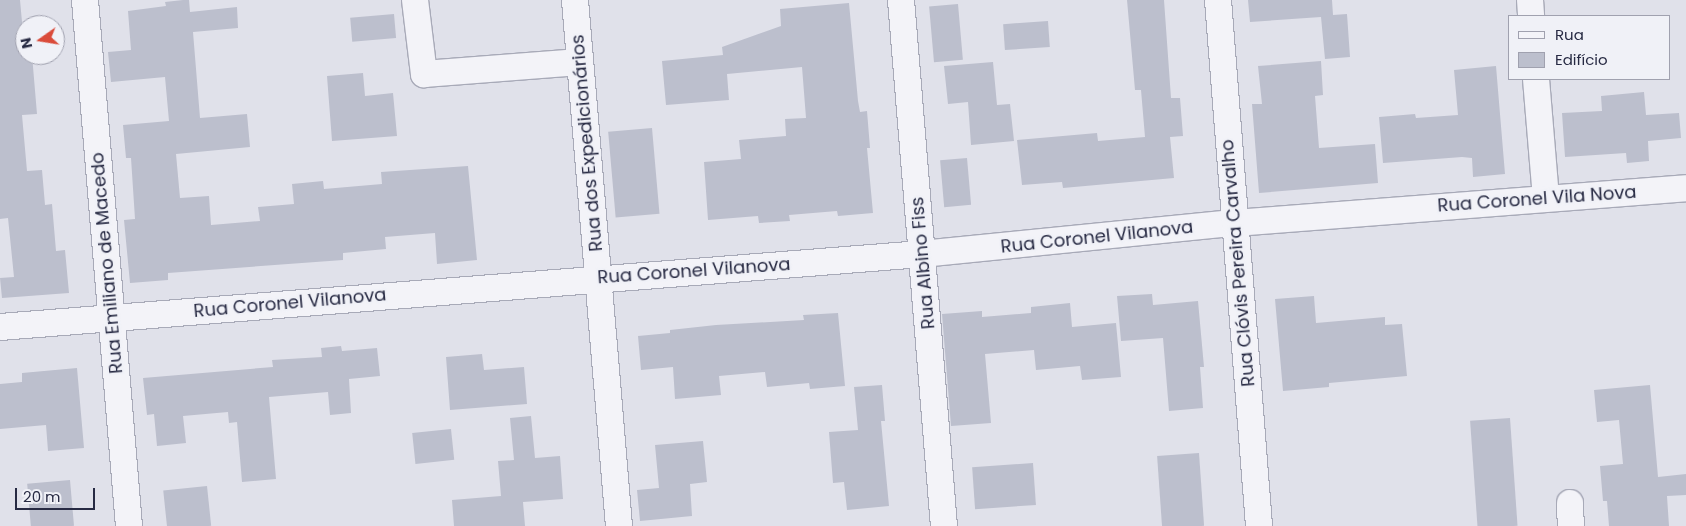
<!DOCTYPE html>
<meta charset="utf-8">
<style>
body{margin:0}
#map{position:relative;width:1686px;height:526px;overflow:hidden;background:#e0e1ea;font-family:Poppins,sans-serif}
div>[style]{position:absolute}
[style*='--x']{left:calc(var(--x)*1px);top:calc(var(--y)*1px);width:calc(var(--w)*1px);rotate:calc(var(--a)*1deg)}
.building>*{inset:0;background:#bcbfcd;transform-origin:0 0}
.roads{filter:drop-shadow(1px 0 #a8aab8) drop-shadow(-1px 0 #a8aab8) drop-shadow(0 1px #a8aab8) drop-shadow(0 -1px #a8aab8)}
.minor>*{height:26px;margin:-13px;padding:0 13px;transform-origin:13px;border-radius:13px;background:#f3f3f8}
span{translate:-50% -50%;white-space:nowrap;text-align:center;line-height:1.15;-webkit-text-stroke:4.5px #f0f1f7;paint-order:stroke}
.street-label{font-size:18px;color:#272a43}
.legend{position:absolute;left:1508px;top:15px;width:162px;height:65px;box-sizing:border-box;background:#f0f1f7;border:1px solid #a0a1af;margin:0;padding:6px 9px;list-style:none;font-size:15px;color:#272a43}
.legend li{display:flex;align-items:center;gap:10px;height:25px}
.legend b{width:25px;border:1px solid #a0a1af}
.north{position:absolute;left:15px;top:15px;width:50px;height:50px;box-sizing:border-box;background:#f0f1f7;border:1px solid #a0a1af;border-radius:50%;rotate:257deg;font-size:14px;font-weight:700;line-height:20px;text-align:center;color:#272a43}
.north::after{content:'';display:block;margin:auto;width:18px;height:22px;background:#da4b3a;clip-path:polygon(50% 0,100% 100%,50% 72%,0 100%)}
.scale{position:absolute;left:15px;top:488px;width:80px;height:22px;box-sizing:border-box;border:2px solid #272a43;border-top:0;padding-left:6px;font-size:15px;line-height:18px;white-space:nowrap;color:#272a43;-webkit-text-stroke:4px #f0f1f7;paint-order:stroke}
</style>
<div id="map">
<div class="building">
<i style="clip-path:polygon(0 0,20px 0,25px 55px,32px 55px,37px 114px,22px 115px,27px 171px,42px 170px,45px 205px,52px 204px,56px 251px,65px 250px,69px 293px,2px 298px,0 278px,14px 277px,8px 218px,0 219px)"></i>
<i style="clip-path:polygon(183px 0,189px 0,190px 12px,237px 7px,238px 28px,193px 32px,200px 118px,247px 114px,250px 147px,176px 154px,180px 198px,209px 196px,211px 225px,260px 221px,258px 207px,294px 204px,292px 184px,323px 181px,324px 189px,382px 184px,381px 172px,468px 166px,477px 260px,437px 264px,435px 233px,385px 237px,386px 249px,343px 253px,343px 260px,168px 273px,168px 280px,130px 283px,124px 220px,135px 219px,131px 158px,126px 158px,123px 125px,169px 121px,165px 77px,111px 82px,108px 52px,131px 50px,128px 11px,166px 6px,165px 2px)"></i>
<i style="clip-path:polygon(1127px 0,1164px 0,1171px 98px,1180px 98px,1183px 136px,1170px 137px,1174px 178px,1063px 188px,1062px 182px,1022px 185px,1017px 140px,1097px 133px,1098px 141px,1145px 137px,1141px 90px,1135px 90px)"></i>
<i style="clip-path:polygon(1248px 0,1332px 0,1333px 15px,1347px 14px,1350px 57px,1325px 59px,1321px 17px,1250px 22px)"></i>
<i style="clip-path:polygon(849px 3px,858px 101px,860px 112px,867px 111px,870px 148px,867px 148px,873px 213px,838px 216px,837px 211px,789px 215px,790px 221px,759px 223px,758px 216px,708px 220px,704px 162px,741px 159px,739px 140px,786px 136px,785px 119px,806px 118px,802px 67px,727px 74px,729px 100px,666px 105px,662px 61px,723px 55px,722px 47px,781px 26px,780px 9px)"></i>
<i style="left:958px;top:4px;width:56px;height:29px;rotate:85deg"></i>
<i style="left:394px;top:14px;width:24px;height:44px;rotate:85deg"></i>
<i style="left:1048px;top:21px;width:26px;height:45px;rotate:86deg"></i>
<i style="clip-path:polygon(1321px 61px,1323px 95px,1315px 96px,1319px 148px,1375px 144px,1378px 183px,1259px 193px,1252px 104px,1262px 104px,1258px 66px)"></i>
<i style="clip-path:polygon(993px 62px,997px 105px,1010px 104px,1014px 141px,971px 145px,968px 102px,948px 104px,944px 66px)"></i>
<i style="clip-path:polygon(1496px 66px,1505px 174px,1473px 177px,1472px 158px,1462px 157px,1383px 163px,1379px 117px,1415px 114px,1416px 118px,1458px 115px,1454px 70px)"></i>
<i style="clip-path:polygon(363px 73px,365px 96px,393px 93px,397px 136px,332px 141px,327px 76px)"></i>
<i style="clip-path:polygon(1644px 92px,1646px 115px,1679px 113px,1681px 138px,1648px 141px,1649px 161px,1627px 163px,1626px 153px,1565px 157px,1562px 113px,1602px 111px,1601px 96px)"></i>
<i style="left:652px;top:128px;width:86px;height:44px;rotate:85deg"></i>
<i style="left:967px;top:158px;width:47px;height:27px;rotate:85deg"></i>
<i style="clip-path:polygon(1152px 294px,1153px 305px,1198px 301px,1204px 367px,1200px 367px,1203px 408px,1169px 411px,1163px 338px,1121px 341px,1117px 296px)"></i>
<i style="clip-path:polygon(1314px 296px,1316px 323px,1385px 317px,1385px 325px,1402px 324px,1407px 376px,1329px 383px,1329px 387px,1283px 391px,1275px 299px)"></i>
<i style="clip-path:polygon(1070px 303px,1072px 327px,1116px 323px,1121px 377px,1082px 380px,1080px 366px,1036px 370px,1034px 350px,985px 354px,991px 423px,951px 426px,942px 314px,982px 311px,982px 317px,1031px 313px,1031px 307px)"></i>
<i style="clip-path:polygon(838px 313px,845px 386px,810px 389px,809px 383px,767px 387px,765px 372px,719px 376px,721px 395px,675px 399px,673px 367px,641px 370px,638px 336px,670px 333px,670px 330px,716px 325px,804px 320px,803px 315px)"></i>
<i style="clip-path:polygon(341px 346px,342px 351px,377px 348px,380px 376px,349px 379px,351px 413px,330px 415px,328px 392px,269px 397px,276px 479px,242px 482px,237px 422px,229px 423px,228px 412px,183px 416px,186px 443px,157px 446px,154px 414px,147px 415px,143px 378px,273px 367px,272px 360px,322px 357px,321px 348px)"></i>
<i style="clip-path:polygon(482px 354px,484px 370px,524px 367px,527px 404px,450px 410px,446px 357px)"></i>
<i style="clip-path:polygon(77px 368px,84px 448px,48px 451px,46px 425px,0 429px,0 384px,22px 382px,22px 373px)"></i>
<i style="clip-path:polygon(882px 385px,885px 421px,881px 421px,889px 506px,847px 510px,844px 482px,833px 483px,829px 432px,858px 430px,854px 387px)"></i>
<i style="clip-path:polygon(1650px 385px,1658px 477px,1686px 474px,1686px 495px,1667px 496px,1669px 526px,1609px 526px,1607px 501px,1603px 501px,1600px 466px,1623px 464px,1619px 420px,1597px 422px,1594px 390px)"></i>
<i style="clip-path:polygon(531px 416px,535px 458px,560px 456px,563px 499px,523px 502px,525px 526px,454px 526px,452px 500px,501px 496px,498px 461px,514px 460px,510px 418px)"></i>
<i style="left:1510px;top:418px;width:108px;height:40px;rotate:86deg"></i>
<i style="left:451px;top:429px;width:31px;height:39px;rotate:84deg"></i>
<i style="clip-path:polygon(703px 441px,707px 482px,690px 484px,692px 516px,640px 521px,637px 490px,659px 488px,655px 445px)"></i>
<i style="left:1199px;top:453px;width:73px;height:42px;rotate:86deg"></i>
<i style="left:1033px;top:463px;width:42px;height:61px;rotate:86deg"></i>
<i style="left:70px;top:480px;width:46px;height:43px;rotate:85deg"></i>
<i style="left:207px;top:486px;width:40px;height:44px;rotate:84deg"></i>
</div>
<div class="roads">
<div class="minor">
<i style="--x:85;--y:0;--w:528;--a:85.22"></i>
<i style="--x:415;--y:0;--w:75;--a:83.1"></i>
<i style="--x:424;--y:74;--w:156;--a:-4.4"></i>
<i style="--x:575;--y:0;--w:528;--a:85.22"></i>
<i style="--x:901;--y:0;--w:528;--a:85.33"></i>
<i style="--x:1218;--y:0;--w:528;--a:85.54"></i>
<i style="--x:1530;--y:0;--w:16;--a:86"></i>
<i style="--x:1536;--y:79;--w:120;--a:85.2"></i>
<i style="--x:0;--y:327;--w:925;--a:-4.53"></i>
<i style="--x:922;--y:254;--w:315;--a:-5.7"></i>
<i style="--x:1235;--y:223;--w:452;--a:-4.4"></i>
<i style="--x:1570;--y:503;--w:23;--a:88"></i>
</div>
</div>
<div class="street-label">
<span style="left:587px;top:143px;rotate:-95deg">Rua dos Expedicionários</span>
<span style="left:1537px;top:199px;rotate:-4deg">Rua Coronel Vila Nova</span>
<span style="left:1097px;top:237px;rotate:-6deg">Rua Coronel Vilanova</span>
<span style="left:107px;top:263px;rotate:-95deg">Rua Emiliano de Macedo</span>
<span style="left:923px;top:263px;rotate:-95deg">Rua Albino Fiss</span>
<span style="left:1238px;top:263px;rotate:-95deg">Rua Clóvis Pereira Carvalho</span>
<span style="left:694px;top:271px;rotate:-4deg">Rua Coronel Vilanova</span>
<span style="left:290px;top:303px;rotate:-5deg">Rua Coronel Vilanova</span>
</div>
<ul class="legend">
<li><b style="height:6px;background:#f3f3f8"></b>Rua</li>
<li><b style="height:14px;background:#bcbfcd"></b>Edifício</li>
</ul>
<div class="north">N</div>
<div class="scale">20 m</div>
</div>
